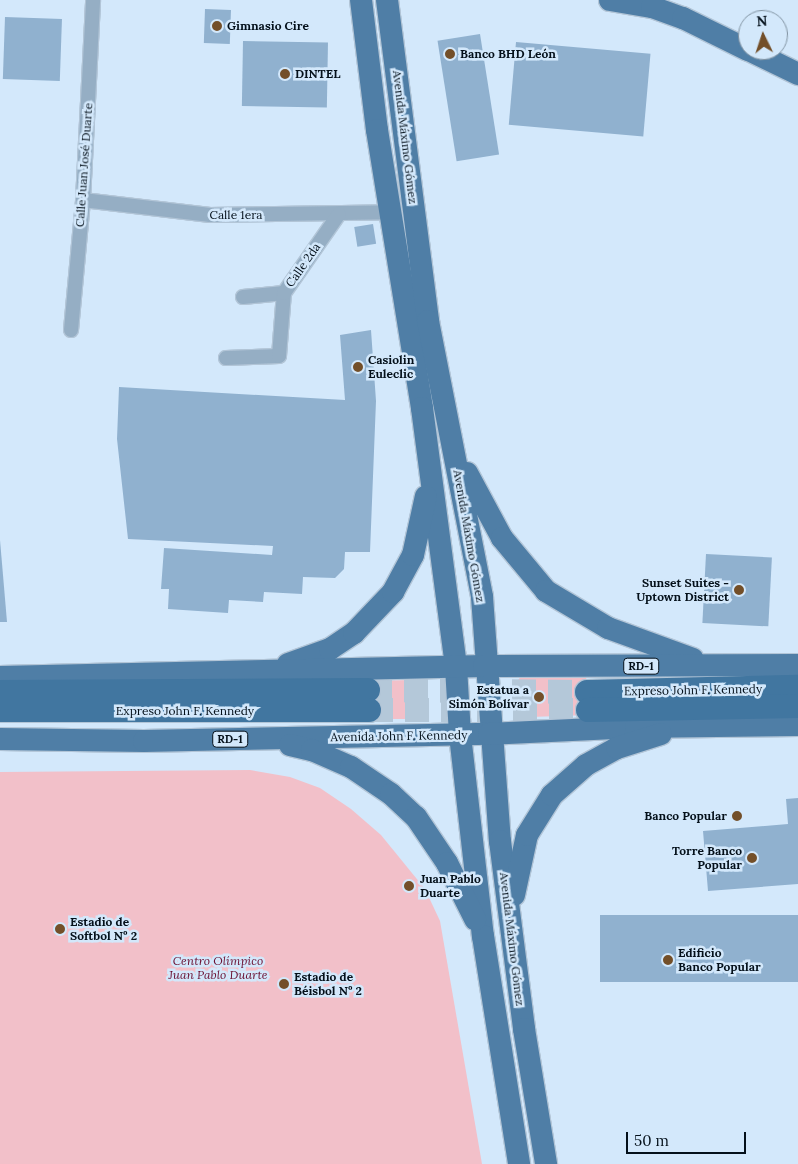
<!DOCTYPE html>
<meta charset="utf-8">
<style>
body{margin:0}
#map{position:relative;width:798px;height:1164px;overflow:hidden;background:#d3e8fb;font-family:Lora,serif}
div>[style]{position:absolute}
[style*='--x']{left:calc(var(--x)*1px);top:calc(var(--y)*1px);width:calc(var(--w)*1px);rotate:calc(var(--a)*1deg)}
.green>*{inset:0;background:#f2c0c9}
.building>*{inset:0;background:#90b1cf;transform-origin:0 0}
.trunk-tunnel>*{height:24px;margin-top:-12px;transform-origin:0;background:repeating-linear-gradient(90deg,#b4c8d9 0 24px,transparent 0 36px)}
.roads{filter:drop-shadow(1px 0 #b2c5d7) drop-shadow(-1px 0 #b2c5d7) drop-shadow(0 1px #b2c5d7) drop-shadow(0 -1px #b2c5d7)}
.minor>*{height:14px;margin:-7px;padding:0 7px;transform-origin:7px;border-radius:7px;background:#95aec4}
.primary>*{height:22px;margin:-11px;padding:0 11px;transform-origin:11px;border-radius:11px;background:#4f7ea6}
.trunk>*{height:24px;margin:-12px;padding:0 12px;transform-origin:12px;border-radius:12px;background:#4176a0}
.dots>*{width:14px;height:14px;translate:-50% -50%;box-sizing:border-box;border:2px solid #d3e8fb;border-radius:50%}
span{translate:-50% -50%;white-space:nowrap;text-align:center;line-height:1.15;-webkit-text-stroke:5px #d3e8fb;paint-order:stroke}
.shield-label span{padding:1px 4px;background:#d3e8fb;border:1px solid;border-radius:4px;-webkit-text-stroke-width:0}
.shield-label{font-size:11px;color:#04101a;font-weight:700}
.poi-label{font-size:12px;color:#04101a;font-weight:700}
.left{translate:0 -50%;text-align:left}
.right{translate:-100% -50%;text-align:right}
.street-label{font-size:12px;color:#04101a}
.park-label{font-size:12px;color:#6a0e30;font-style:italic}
.north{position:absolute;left:738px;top:10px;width:50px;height:50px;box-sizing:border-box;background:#d3e8fb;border:1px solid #8092a1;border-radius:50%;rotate:356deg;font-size:14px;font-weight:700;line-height:20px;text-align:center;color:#04101a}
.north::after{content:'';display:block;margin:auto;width:18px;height:22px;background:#734f29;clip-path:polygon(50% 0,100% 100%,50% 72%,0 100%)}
.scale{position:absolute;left:626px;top:1132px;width:120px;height:22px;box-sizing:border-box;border:2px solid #04101a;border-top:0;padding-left:6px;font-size:15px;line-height:18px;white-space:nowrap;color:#04101a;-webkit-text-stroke:4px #d3e8fb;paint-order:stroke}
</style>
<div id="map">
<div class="green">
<i style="clip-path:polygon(522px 675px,586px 675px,589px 715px,530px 717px,518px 707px,514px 697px,515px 684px)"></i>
<i style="clip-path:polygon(410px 680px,424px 689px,425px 706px,418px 719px,373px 719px,373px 681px)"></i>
<i style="clip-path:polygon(250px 770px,290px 777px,320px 788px,351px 809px,381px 835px,425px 889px,440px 921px,482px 1164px,0 1164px,0 772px)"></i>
</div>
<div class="building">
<i style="left:205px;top:9px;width:26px;height:34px;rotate:2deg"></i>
<i style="left:5px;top:17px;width:57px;height:62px;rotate:2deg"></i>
<i style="left:480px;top:34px;width:122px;height:43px;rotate:81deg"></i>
<i style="left:243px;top:41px;width:85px;height:65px;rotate:1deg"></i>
<i style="left:516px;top:42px;width:135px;height:83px;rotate:5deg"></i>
<i style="left:373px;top:224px;width:20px;height:19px;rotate:81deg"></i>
<i style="clip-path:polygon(371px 330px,376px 401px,370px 552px,345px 552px,344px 569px,335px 578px,303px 577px,302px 594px,264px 592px,263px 602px,229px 600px,228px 613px,168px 609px,169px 589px,161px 589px,164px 548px,272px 555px,273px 546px,128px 539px,117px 439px,119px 387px,345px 400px,340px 335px)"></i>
<i style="clip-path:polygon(0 540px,7px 622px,0 622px)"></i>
<i style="left:706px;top:554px;width:66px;height:69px;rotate:3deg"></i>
<i style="clip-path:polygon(798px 798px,798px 884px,708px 891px,703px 831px,788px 824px,786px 799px)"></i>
<i style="left:798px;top:915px;width:67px;height:198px;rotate:90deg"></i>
</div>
<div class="trunk-tunnel">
<i style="--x:368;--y:690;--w:219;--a:0.5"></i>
<i style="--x:369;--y:710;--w:219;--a:0"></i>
</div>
<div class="roads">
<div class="minor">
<i style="--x:83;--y:200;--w:128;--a:6.7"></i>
<i style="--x:210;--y:215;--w:181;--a:-0.9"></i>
<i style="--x:243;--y:297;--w:41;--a:-5.6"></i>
<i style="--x:71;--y:330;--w:131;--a:-84.7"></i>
<i style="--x:83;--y:200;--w:200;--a:-87.1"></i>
<i style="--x:226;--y:358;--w:53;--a:-2.2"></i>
<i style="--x:279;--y:356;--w:63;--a:-85.5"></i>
<i style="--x:284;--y:293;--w:96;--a:-55.2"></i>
</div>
<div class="primary">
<i style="--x:361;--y:0;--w:131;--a:83"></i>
<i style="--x:377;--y:130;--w:282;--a:80.8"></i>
<i style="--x:422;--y:408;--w:261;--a:82.5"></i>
<i style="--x:456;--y:667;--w:68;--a:86.6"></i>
<i style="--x:460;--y:735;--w:202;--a:83.5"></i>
<i style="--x:483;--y:936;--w:231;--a:81"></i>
<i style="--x:387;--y:0;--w:324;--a:82.7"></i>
<i style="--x:428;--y:321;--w:281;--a:78.9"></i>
<i style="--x:482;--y:597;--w:245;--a:85.8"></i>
<i style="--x:500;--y:841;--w:190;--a:82.7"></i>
<i style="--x:524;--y:1029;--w:137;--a:80.7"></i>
<i style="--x:610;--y:0;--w:43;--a:9.5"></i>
<i style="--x:652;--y:7;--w:33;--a:20"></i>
<i style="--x:683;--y:18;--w:72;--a:26.2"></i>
<i style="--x:749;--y:50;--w:55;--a:26.1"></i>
<i style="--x:467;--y:473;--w:74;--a:61.7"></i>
<i style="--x:502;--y:538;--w:69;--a:50.3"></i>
<i style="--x:546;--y:591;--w:72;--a:30.8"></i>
<i style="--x:608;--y:628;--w:90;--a:20"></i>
<i style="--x:288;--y:664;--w:45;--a:-19.7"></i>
<i style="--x:330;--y:649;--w:29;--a:-34"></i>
<i style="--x:354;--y:633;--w:57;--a:-46.4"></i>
<i style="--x:393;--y:592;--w:42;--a:-61.6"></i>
<i style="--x:413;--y:555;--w:60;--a:-77.6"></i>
<i style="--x:0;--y:677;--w:484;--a:-1.3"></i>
<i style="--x:484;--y:666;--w:314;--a:-0.2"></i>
<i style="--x:0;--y:739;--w:144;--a:0.8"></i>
<i style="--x:144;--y:741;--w:345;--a:-1.2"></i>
<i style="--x:489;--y:734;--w:147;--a:-2.7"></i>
<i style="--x:636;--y:727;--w:162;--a:-0.7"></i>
<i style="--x:290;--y:745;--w:23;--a:13"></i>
<i style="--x:312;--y:750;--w:43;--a:23.6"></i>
<i style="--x:351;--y:767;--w:48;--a:34"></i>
<i style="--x:391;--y:794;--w:34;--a:43"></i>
<i style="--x:416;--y:817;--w:55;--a:56"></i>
<i style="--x:447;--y:863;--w:63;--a:63.4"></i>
<i style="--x:514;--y:895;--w:61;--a:-77.8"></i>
<i style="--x:527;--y:835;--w:47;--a:-58"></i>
<i style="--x:552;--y:795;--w:45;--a:-41.4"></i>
<i style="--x:586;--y:765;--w:35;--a:-29"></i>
<i style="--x:617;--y:748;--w:46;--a:-17.7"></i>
</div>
<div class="trunk">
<i style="--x:0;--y:692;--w:368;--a:-0.3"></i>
<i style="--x:587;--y:692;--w:211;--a:-1.4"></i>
<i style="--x:0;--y:710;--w:369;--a:0"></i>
<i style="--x:588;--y:710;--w:210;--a:-1.1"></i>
</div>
</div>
<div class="dots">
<i style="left:217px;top:26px;background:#734f29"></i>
<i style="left:450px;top:54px;background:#734f29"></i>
<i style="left:285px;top:74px;background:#734f29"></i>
<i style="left:358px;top:367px;background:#734f29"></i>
<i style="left:739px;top:590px;background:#734f29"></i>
<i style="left:539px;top:697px;background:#734f29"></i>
<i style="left:737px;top:816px;background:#734f29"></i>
<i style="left:752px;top:858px;background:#734f29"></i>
<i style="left:409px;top:886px;background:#734f29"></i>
<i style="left:60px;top:929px;background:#734f29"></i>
<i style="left:668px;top:960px;background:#734f29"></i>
<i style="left:284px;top:984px;background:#734f29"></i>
</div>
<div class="shield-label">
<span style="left:641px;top:666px">RD-1</span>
<span style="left:230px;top:739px">RD-1</span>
</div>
<div class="poi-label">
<span class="left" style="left:227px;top:26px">Gimnasio Cire</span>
<span class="left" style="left:460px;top:54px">Banco BHD León</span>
<span class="left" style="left:295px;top:74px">DINTEL</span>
<span class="left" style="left:368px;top:367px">Casiolin<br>Euleclic</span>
<span class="right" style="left:729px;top:590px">Sunset Suites -<br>Uptown District</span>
<span class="right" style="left:529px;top:697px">Estatua a<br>Simón Bolívar</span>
<span class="right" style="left:727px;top:816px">Banco Popular</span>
<span class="right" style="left:742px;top:858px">Torre Banco<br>Popular</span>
<span class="left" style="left:420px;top:886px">Juan Pablo<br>Duarte</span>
<span class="left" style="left:70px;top:929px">Estadio de<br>Softbol Nº 2</span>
<span class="left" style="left:678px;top:960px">Edificio<br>Banco Popular</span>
<span class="left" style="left:294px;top:984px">Estadio de<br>Béisbol Nº 2</span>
</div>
<div class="street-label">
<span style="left:405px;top:137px;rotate:83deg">Avenida Máximo Gómez</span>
<span style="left:84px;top:165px;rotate:-86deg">Calle Juan José Duarte</span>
<span style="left:236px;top:215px">Calle 1era</span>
<span style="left:303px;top:265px;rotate:-55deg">Calle 2da</span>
<span style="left:469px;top:536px;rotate:80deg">Avenida Máximo Gómez</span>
<span style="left:693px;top:690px;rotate:-1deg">Expreso John F. Kennedy</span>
<span style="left:185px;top:711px">Expreso John F. Kennedy</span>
<span style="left:399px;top:736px;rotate:-1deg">Avenida John F. Kennedy</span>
<span style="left:512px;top:939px;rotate:83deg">Avenida Máximo Gómez</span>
</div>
<div class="park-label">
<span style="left:218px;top:968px">Centro Olímpico<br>Juan Pablo Duarte</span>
</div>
<div class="north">N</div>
<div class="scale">50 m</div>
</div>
